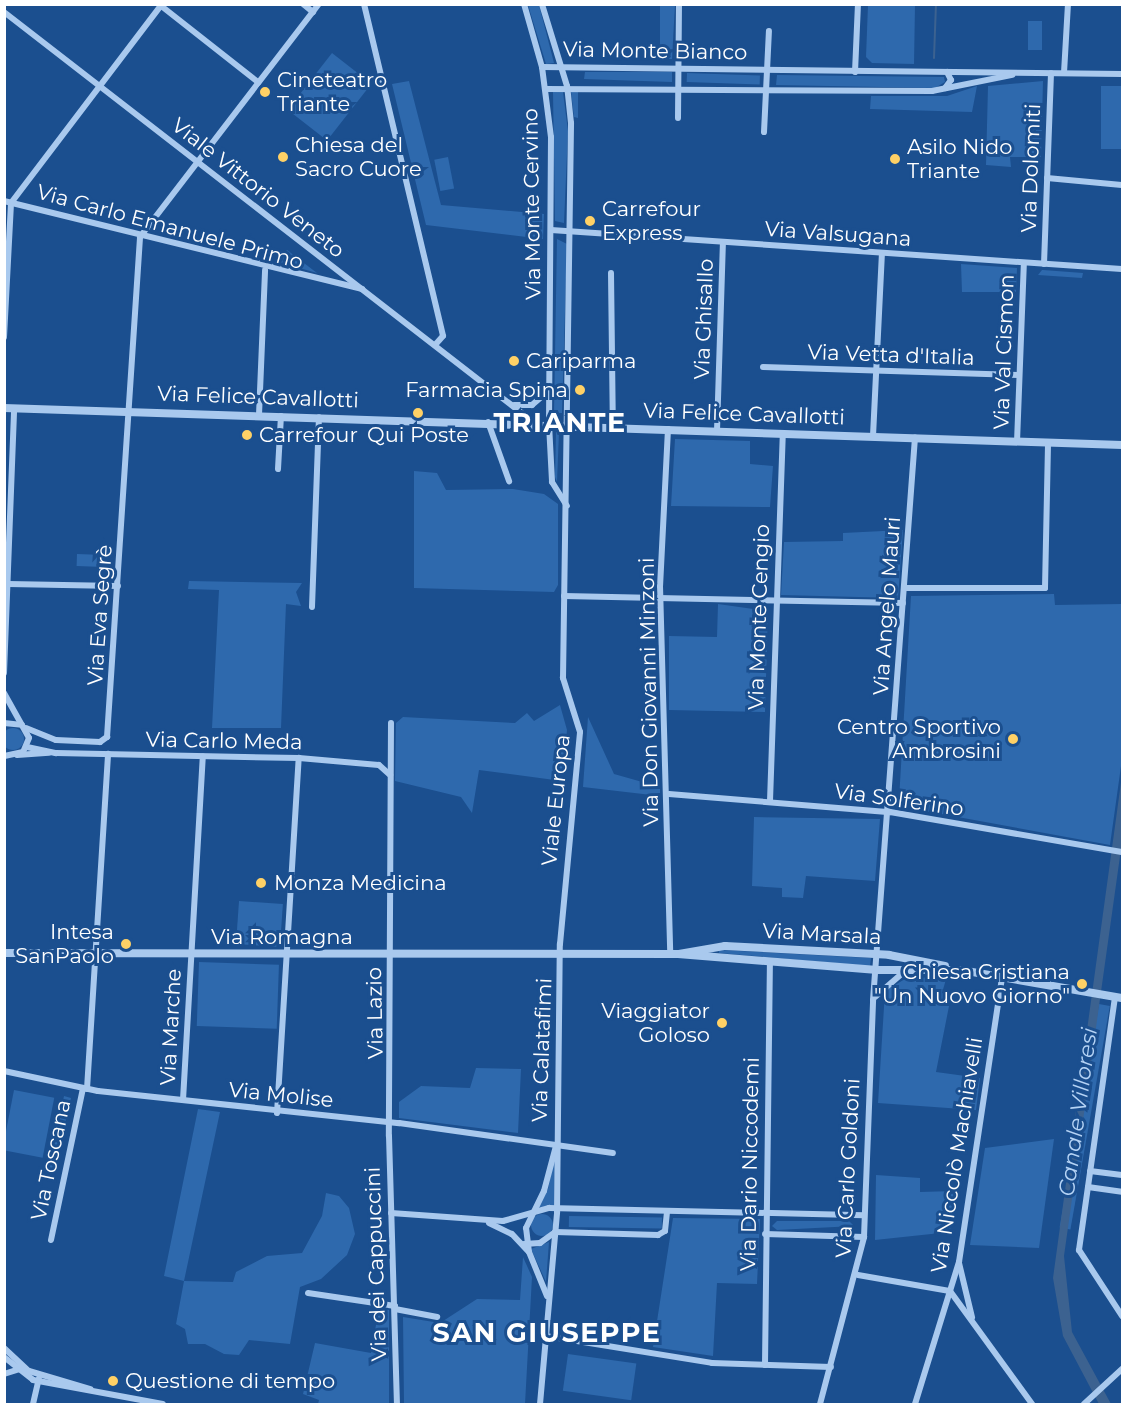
<!DOCTYPE html>
<meta charset="utf-8">
<style>
body{margin:0}
#map{position:relative;width:1127px;height:1409px;overflow:hidden;background:#1b4f8f;font-family:Montserrat,sans-serif}
div>[style]{position:absolute}
[style*='--x']{left:calc(var(--x)*1px);top:calc(var(--y)*1px);width:calc(var(--w)*1px);rotate:calc(var(--a)*1deg)}
.green>*{inset:0;background:#2e69ad;transform-origin:0 0}
.round{border-radius:50%}
.water>*{inset:0;background:#3c6290}
.stream>*{height:2px;margin:-1px;padding:0 1px;transform-origin:1px;border-radius:1px;background:#3c6290}
.minor>*{height:6px;margin:-3px;padding:0 3px;transform-origin:3px;border-radius:3px;background:#a9c9ee}
.tertiary>*{height:8px;margin:-4px;padding:0 4px;transform-origin:4px;border-radius:4px;background:#a9c9ee}
.dots>*{width:16px;height:16px;translate:-50% -50%;box-sizing:border-box;border:3px solid #1b4f8f;border-radius:50%}
span{translate:-50% -50%;white-space:nowrap;text-align:center;line-height:1.15;-webkit-text-stroke:6px #1b4f8f;paint-order:stroke}
.street-label{font-size:21px;color:#fff}
.poi-label{font-size:21px;color:#fff}
.left{translate:0 -50%;text-align:left}
.right{translate:-100% -50%;text-align:right}
.water-label{font-size:22px;color:#b5d3f5;font-style:italic}
.district-label{font-size:27px;color:#fff;font-weight:700;letter-spacing:1.5px}
.frame{position:absolute;inset:0;border:6px solid #fff;pointer-events:none}
</style>
<div id="map">
<div class="green">
<i style="clip-path:polygon(528px 5px,539px 5px,554px 63px,546px 64px)"></i>
<i style="clip-path:polygon(660px 5px,675px 5px,672px 59px,660px 59px)"></i>
<i style="clip-path:polygon(868px 5px,915px 5px,914px 64px,872px 63px,866px 57px)"></i>
<i style="left:1028px;top:21px;width:14px;height:29px"></i>
<i style="left:332px;top:53px;width:50px;height:72px;rotate:38deg"></i>
<i style="clip-path:polygon(585px 72px,672px 72px,672px 82px,584px 79px)"></i>
<i style="left:687px;top:73px;width:73px;height:9px;rotate:2deg"></i>
<i style="clip-path:polygon(777px 75px,944px 77px,945px 82px,935px 88px,776px 85px)"></i>
<i style="clip-path:polygon(409px 81px,441px 205px,544px 214px,543px 239px,426px 225px,392px 84px)"></i>
<i style="clip-path:polygon(1043px 81px,1041px 157px,1010px 157px,1011px 167px,986px 165px,988px 86px)"></i>
<i style="clip-path:polygon(977px 86px,972px 112px,870px 109px,871px 96px,947px 96px)"></i>
<i style="left:1122px;top:86px;width:63px;height:21px;rotate:90deg"></i>
<i style="clip-path:polygon(571px 91px,578px 91px,578px 118px,574px 117px)"></i>
<i style="clip-path:polygon(553px 92px,563px 92px,568px 131px,564px 223px,555px 221px)"></i>
<i style="left:448px;top:157px;width:32px;height:14px;rotate:79deg"></i>
<i style="clip-path:polygon(557px 239px,567px 244px,562px 413px,554px 413px)"></i>
<i style="clip-path:polygon(287px 250px,317px 273px,278px 262px)"></i>
<i style="clip-path:polygon(961px 264px,1017px 268px,1016px 292px,962px 292px)"></i>
<i style="clip-path:polygon(1042px 270px,1043px 270px,1083px 273px,1082px 278px,1038px 275px)"></i>
<i style="clip-path:polygon(556px 432px,559px 432px,557px 482px,555px 477px)"></i>
<i style="clip-path:polygon(675px 439px,750px 441px,750px 464px,773px 466px,770px 507px,671px 506px)"></i>
<i style="clip-path:polygon(414px 471px,437px 473px,446px 490px,513px 489px,544px 494px,558px 504px,558px 585px,554px 592px,414px 588px)"></i>
<i style="clip-path:polygon(903px 530px,898px 598px,781px 595px,784px 542px,843px 541px,843px 533px)"></i>
<i style="left:77px;top:554px;width:27px;height:12px;rotate:2deg"></i>
<i style="clip-path:polygon(189px 581px,302px 583px,296px 592px,301px 606px,286px 604px,281px 728px,212px 728px,219px 590px,188px 589px)"></i>
<i style="clip-path:polygon(1054px 594px,1055px 605px,1122px 604px,1122px 759px,1110px 845px,903px 807px,899px 800px,911px 596px)"></i>
<i style="clip-path:polygon(718px 604px,768px 611px,765px 712px,669px 710px,669px 636px,717px 637px)"></i>
<i style="clip-path:polygon(560px 705px,567px 730px,562px 781px,479px 770px,472px 813px,461px 797px,395px 781px,396px 723px,403px 717px,515px 723px,527px 713px,534px 721px)"></i>
<i style="clip-path:polygon(588px 717px,614px 774px,660px 787px,660px 796px,583px 787px)"></i>
<i class="round" style="left:2px;top:728px;width:22px;height:22px"></i>
<i style="clip-path:polygon(754px 817px,880px 819px,875px 881px,806px 876px,803px 898px,782px 897px,782px 888px,752px 886px)"></i>
<i style="left:239px;top:901px;width:44px;height:43px;rotate:4deg"></i>
<i style="clip-path:polygon(719px 950px,871px 958px,870px 966px,719px 953px)"></i>
<i style="left:199px;top:962px;width:80px;height:64px;rotate:2deg"></i>
<i style="clip-path:polygon(947px 976px,942px 993px,951px 996px,936px 1072px,980px 1078px,976px 1110px,878px 1103px,885px 991px,905px 979px)"></i>
<i style="left:1099px;top:1004px;width:11px;height:227px;rotate:10deg"></i>
<i style="clip-path:polygon(476px 1068px,521px 1069px,518px 1133px,399px 1118px,399px 1102px,421px 1086px,470px 1088px)"></i>
<i style="left:14px;top:1090px;width:41px;height:61px;rotate:11deg"></i>
<i style="clip-path:polygon(64px 1096px,71px 1098px,54px 1174px,48px 1173px)"></i>
<i style="clip-path:polygon(198px 1109px,220px 1112px,184px 1281px,233px 1282px,236px 1272px,267px 1256px,302px 1253px,322px 1216px,326px 1193px,339px 1196px,349px 1208px,355px 1234px,347px 1255px,321px 1279px,300px 1287px,290px 1344px,249px 1340px,239px 1355px,224px 1354px,205px 1344px,188px 1344px,185px 1329px,176px 1324px,184px 1281px,164px 1276px)"></i>
<i style="clip-path:polygon(1054px 1139px,1039px 1248px,970px 1245px,985px 1148px)"></i>
<i style="clip-path:polygon(555px 1155px,554px 1205px,538px 1208px,548px 1189px)"></i>
<i style="clip-path:polygon(876px 1175px,920px 1178px,920px 1192px,954px 1191px,950px 1232px,875px 1240px)"></i>
<i class="round" style="left:531px;top:1214px;width:22px;height:22px"></i>
<i style="left:569px;top:1216px;width:93px;height:11px;rotate:1deg"></i>
<i style="clip-path:polygon(673px 1218px,760px 1219px,757px 1284px,717px 1283px,713px 1356px,653px 1347px)"></i>
<i style="clip-path:polygon(777px 1221px,849px 1221px,854px 1226px,777px 1230px,772px 1226px)"></i>
<i style="clip-path:polygon(549px 1242px,546px 1282px,531px 1249px)"></i>
<i style="clip-path:polygon(523px 1257px,532px 1277px,525px 1404px,404px 1404px,403px 1317px,440px 1323px,477px 1299px,520px 1300px)"></i>
<i style="clip-path:polygon(379px 1308px,389px 1310px,389px 1404px,318px 1404px,319px 1400px,303px 1394px,315px 1343px,371px 1353px)"></i>
<i style="left:568px;top:1354px;width:69px;height:37px;rotate:8deg"></i>
</div>
<div class="water">
<i style="clip-path:polygon(1122px 775px,1122px 842px,1064px 1256px,1072px 1332px,1111px 1404px,1099px 1404px,1063px 1336px,1053px 1278px)"></i>
</div>
<div class="stream">
<i style="--x:934;--y:58;--w:54;--a:-87.9"></i>
</div>
<div class="minor">
<i style="--x:303;--y:4;--w:13;--a:39"></i>
<i style="--x:364;--y:4;--w:341;--a:76.6"></i>
<i style="--x:443;--y:336;--w:12;--a:132"></i>
<i style="--x:524;--y:4;--w:66;--a:74.1"></i>
<i style="--x:542;--y:67;--w:71;--a:82.7"></i>
<i style="--x:551;--y:137;--w:287;--a:90.4"></i>
<i style="--x:549;--y:424;--w:58;--a:87"></i>
<i style="--x:552;--y:482;--w:28;--a:58"></i>
<i style="--x:160;--y:5;--w:125;--a:38.2"></i>
<i style="--x:4;--y:12;--w:673;--a:37.76"></i>
<i style="--x:542;--y:67;--w:580;--a:0.69"></i>
<i style="--x:855;--y:72;--w:68;--a:-87.5"></i>
<i style="--x:1064;--y:73;--w:69;--a:-86.7"></i>
<i style="--x:945;--y:88;--w:10;--a:-53"></i>
<i style="--x:951;--y:80;--w:9;--a:-117"></i>
<i style="--x:546;--y:89;--w:386;--a:0.3"></i>
<i style="--x:932;--y:91;--w:82;--a:-11.3"></i>
<i style="--x:678;--y:118;--w:114;--a:-89.5"></i>
<i style="--x:764;--y:132;--w:101;--a:-87.2"></i>
<i style="--x:1047;--y:178;--w:75;--a:5.3"></i>
<i style="--x:4;--y:201;--w:369;--a:13.8"></i>
<i style="--x:551;--y:230;--w:572;--a:3.91"></i>
<i style="--x:1044;--y:264;--w:191;--a:-87.9"></i>
<i style="--x:611;--y:273;--w:154;--a:89.3"></i>
<i style="--x:4;--y:337;--w:134;--a:-87"></i>
<i style="--x:11;--y:203;--w:250;--a:-52.8"></i>
<i style="--x:763;--y:367;--w:255;--a:1.8"></i>
<i style="--x:514;--y:405;--w:18;--a:0"></i>
<i style="--x:532;--y:405;--w:23;--a:-41"></i>
<i style="--x:259;--y:415;--w:145;--a:-87.6"></i>
<i style="--x:488;--y:422;--w:63;--a:70.4"></i>
<i style="--x:668;--y:429;--w:157;--a:92.9"></i>
<i style="--x:660;--y:586;--w:369;--a:88.4"></i>
<i style="--x:717;--y:431;--w:188;--a:-88.2"></i>
<i style="--x:873;--y:436;--w:183;--a:-87.2"></i>
<i style="--x:1017;--y:442;--w:179;--a:-87.8"></i>
<i style="--x:278;--y:469;--w:53;--a:-86.8"></i>
<i style="--x:8;--y:584;--w:110;--a:1"></i>
<i style="--x:904;--y:588;--w:141;--a:0"></i>
<i style="--x:1045;--y:588;--w:145;--a:-88.8"></i>
<i style="--x:564;--y:596;--w:339;--a:1.2"></i>
<i style="--x:312;--y:607;--w:190;--a:-87.9"></i>
<i style="--x:4;--y:673;--w:265;--a:-87.8"></i>
<i style="--x:4;--y:693;--w:51;--a:60.9"></i>
<i style="--x:29;--y:738;--w:15;--a:113"></i>
<i style="--x:23;--y:752;--w:19;--a:168"></i>
<i style="--x:4;--y:723;--w:18;--a:6"></i>
<i style="--x:391;--y:723;--w:413;--a:90.3"></i>
<i style="--x:389;--y:1136;--w:268;--a:88.3"></i>
<i style="--x:26;--y:728;--w:32;--a:22"></i>
<i style="--x:56;--y:740;--w:44;--a:2.6"></i>
<i style="--x:100;--y:742;--w:9;--a:-36"></i>
<i style="--x:107;--y:737;--w:501;--a:-86.22"></i>
<i style="--x:140;--y:237;--w:294;--a:-52.5"></i>
<i style="--x:27;--y:747;--w:30;--a:12"></i>
<i style="--x:56;--y:753;--w:243;--a:1.2"></i>
<i style="--x:299;--y:758;--w:80;--a:5"></i>
<i style="--x:379;--y:765;--w:15;--a:42"></i>
<i style="--x:17;--y:755;--w:32;--a:-4"></i>
<i style="--x:669;--y:794;--w:222;--a:4.7"></i>
<i style="--x:890;--y:812;--w:235;--a:9.8"></i>
<i style="--x:770;--y:801;--w:367;--a:-88"></i>
<i style="--x:875;--y:997;--w:40;--a:-41"></i>
<i style="--x:1115;--y:997;--w:256;--a:98.1"></i>
<i style="--x:1079;--y:1250;--w:79;--a:56.9"></i>
<i style="--x:4;--y:1071;--w:96;--a:12"></i>
<i style="--x:98;--y:1091;--w:303;--a:6.1"></i>
<i style="--x:399;--y:1123;--w:216;--a:8"></i>
<i style="--x:87;--y:1089;--w:336;--a:-86.4"></i>
<i style="--x:183;--y:1100;--w:344;--a:-86.7"></i>
<i style="--x:277;--y:1113;--w:356;--a:-86.5"></i>
<i style="--x:1090;--y:1171;--w:32;--a:7"></i>
<i style="--x:1088;--y:1187;--w:34;--a:8"></i>
<i style="--x:391;--y:1213;--w:112;--a:4.1"></i>
<i style="--x:503;--y:1221;--w:48;--a:-15.8"></i>
<i style="--x:549;--y:1208;--w:315;--a:1.3"></i>
<i style="--x:489;--y:1223;--w:25;--a:26"></i>
<i style="--x:512;--y:1234;--w:23;--a:47"></i>
<i style="--x:555;--y:1232;--w:103;--a:1.7"></i>
<i style="--x:658;--y:1235;--w:8;--a:-30"></i>
<i style="--x:665;--y:1231;--w:20;--a:-84"></i>
<i style="--x:765;--y:1234;--w:99;--a:1.7"></i>
<i style="--x:51;--y:1240;--w:155;--a:-78.1"></i>
<i style="--x:524;--y:1244;--w:16;--a:-4"></i>
<i style="--x:540;--y:1243;--w:19;--a:-36"></i>
<i style="--x:959;--y:1263;--w:56;--a:76.5"></i>
<i style="--x:858;--y:1275;--w:93;--a:9.9"></i>
<i style="--x:950;--y:1291;--w:140;--a:54"></i>
<i style="--x:308;--y:1293;--w:88;--a:8.5"></i>
<i style="--x:547;--y:1296;--w:48;--a:-112.2"></i>
<i style="--x:529;--y:1252;--w:24;--a:-97"></i>
<i style="--x:526;--y:1228;--w:41;--a:-64.1"></i>
<i style="--x:544;--y:1191;--w:47;--a:-75.1"></i>
<i style="--x:395;--y:1309;--w:43;--a:10.8"></i>
<i style="--x:546;--y:1336;--w:168;--a:9.2"></i>
<i style="--x:712;--y:1363;--w:119;--a:1.9"></i>
<i style="--x:4;--y:1348;--w:34;--a:43"></i>
<i style="--x:29;--y:1371;--w:64;--a:16.4"></i>
<i style="--x:4;--y:1357;--w:37;--a:38"></i>
<i style="--x:33;--y:1380;--w:132;--a:10.5"></i>
<i style="--x:765;--y:1365;--w:402;--a:-89.3"></i>
<i style="--x:4;--y:1374;--w:16;--a:-18"></i>
<i style="--x:33;--y:1404;--w:26;--a:-77"></i>
<i style="--x:540;--y:1404;--w:193;--a:-84.9"></i>
<i style="--x:557;--y:1212;--w:268;--a:-89.4"></i>
<i style="--x:560;--y:944;--w:213;--a:-84.6"></i>
<i style="--x:580;--y:732;--w:57;--a:-107.5"></i>
<i style="--x:563;--y:678;--w:555;--a:-89.17"></i>
<i style="--x:571;--y:123;--w:37;--a:-96"></i>
<i style="--x:567;--y:86;--w:86;--a:-107"></i>
<i style="--x:820;--y:1404;--w:173;--a:-75.2"></i>
<i style="--x:864;--y:1237;--w:237;--a:-87.8"></i>
<i style="--x:873;--y:1000;--w:564;--a:-85.73"></i>
<i style="--x:915;--y:1404;--w:149;--a:-72.8"></i>
<i style="--x:959;--y:1262;--w:287;--a:-81.4"></i>
<i style="--x:1084;--y:1404;--w:52;--a:-42.6"></i>
</div>
<div class="tertiary">
<i style="--x:4;--y:408;--w:1119;--a:1.9"></i>
<i style="--x:4;--y:953;--w:674;--a:0.09"></i>
<i style="--x:678;--y:954;--w:200;--a:4.6"></i>
<i style="--x:877;--y:970;--w:87;--a:0"></i>
<i style="--x:679;--y:954;--w:47;--a:-9.9"></i>
<i style="--x:725;--y:946;--w:164;--a:3.1"></i>
<i style="--x:889;--y:955;--w:57;--a:11.1"></i>
<i style="--x:961;--y:970;--w:163;--a:9.9"></i>
</div>
<div class="dots">
<i style="left:265px;top:92px;background:#ffd166"></i>
<i style="left:283px;top:157px;background:#ffd166"></i>
<i style="left:895px;top:159px;background:#ffd166"></i>
<i style="left:590px;top:221px;background:#ffd166"></i>
<i style="left:514px;top:361px;background:#ffd166"></i>
<i style="left:580px;top:390px;background:#ffd166"></i>
<i style="left:418px;top:413px;background:#ffd166"></i>
<i style="left:247px;top:435px;background:#ffd166"></i>
<i style="left:1013px;top:739px;background:#ffd166"></i>
<i style="left:261px;top:883px;background:#ffd166"></i>
<i style="left:126px;top:944px;background:#ffd166"></i>
<i style="left:1082px;top:984px;background:#ffd166"></i>
<i style="left:722px;top:1023px;background:#ffd166"></i>
<i style="left:113px;top:1381px;background:#ffd166"></i>
</div>
<div class="street-label">
<span style="left:655px;top:51px;rotate:1deg">Via Monte Bianco</span>
<span style="left:1031px;top:168px;rotate:-88deg">Via Dolomiti</span>
<span style="left:258px;top:188px;rotate:38deg">Viale Vittorio Veneto</span>
<span style="left:532px;top:204px;rotate:-91deg">Via Monte Cervino</span>
<span style="left:170px;top:227px;rotate:15deg">Via Carlo Emanuele Primo</span>
<span style="left:838px;top:234px;rotate:4deg">Via Valsugana</span>
<span style="left:704px;top:319px;rotate:-88deg">Via Ghisallo</span>
<span style="left:1004px;top:352px;rotate:-88deg">Via Val Cismon</span>
<span style="left:891px;top:355px;rotate:2deg">Via Vetta d'Italia</span>
<span style="left:258px;top:397px;rotate:2deg">Via Felice Cavallotti</span>
<span style="left:744px;top:414px;rotate:2deg">Via Felice Cavallotti</span>
<span style="left:887px;top:606px;rotate:-86deg">Via Angelo Mauri</span>
<span style="left:100px;top:615px;rotate:-86deg">Via Eva Segrè</span>
<span style="left:759px;top:617px;rotate:-88deg">Via Monte Cengio</span>
<span style="left:649px;top:692px;rotate:-91deg">Via Don Giovanni Minzoni</span>
<span style="left:224px;top:741px;rotate:1deg">Via Carlo Meda</span>
<span style="left:556px;top:800px;rotate:-84deg">Viale Europa</span>
<span style="left:899px;top:800px;rotate:8deg">Via Solferino</span>
<span style="left:822px;top:934px;rotate:3deg">Via Marsala</span>
<span style="left:282px;top:937px">Via Romagna</span>
<span style="left:375px;top:1013px;rotate:-91deg">Via Lazio</span>
<span style="left:171px;top:1027px;rotate:-87deg">Via Marche</span>
<span style="left:542px;top:1050px;rotate:-88deg">Via Calatafimi</span>
<span style="left:281px;top:1095px;rotate:6deg">Via Molise</span>
<span style="left:957px;top:1155px;rotate:-81deg">Via Niccolò Machiavelli</span>
<span style="left:51px;top:1160px;rotate:-78deg">Via Toscana</span>
<span style="left:750px;top:1164px;rotate:-89deg">Via Dario Niccodemi</span>
<span style="left:848px;top:1168px;rotate:-87deg">Via Carlo Goldoni</span>
<span style="left:376px;top:1264px;rotate:-92deg">Via dei Cappuccini</span>
</div>
<div class="poi-label">
<span class="left" style="left:277px;top:92px">Cineteatro<br>Triante</span>
<span class="left" style="left:295px;top:157px">Chiesa del<br>Sacro Cuore</span>
<span class="left" style="left:907px;top:159px">Asilo Nido<br>Triante</span>
<span class="left" style="left:602px;top:221px">Carrefour<br>Express</span>
<span class="left" style="left:526px;top:361px">Cariparma</span>
<span class="right" style="left:568px;top:390px">Farmacia Spina</span>
<span class="left" style="left:259px;top:435px">Carrefour</span>
<span style="left:418px;top:435px">Qui Poste</span>
<span class="right" style="left:1001px;top:739px">Centro Sportivo<br>Ambrosini</span>
<span class="left" style="left:274px;top:883px">Monza Medicina</span>
<span class="right" style="left:114px;top:944px">Intesa<br>SanPaolo</span>
<span class="right" style="left:1070px;top:984px">Chiesa Cristiana<br>"Un Nuovo Giorno"</span>
<span class="right" style="left:710px;top:1023px">Viaggiator<br>Goloso</span>
<span class="left" style="left:125px;top:1381px">Questione di tempo</span>
</div>
<div class="water-label">
<span style="left:1078px;top:1112px;rotate:-82deg">Canale Villoresi</span>
</div>
<div class="district-label">
<span style="left:560px;top:423px">TRIANTE</span>
<span style="left:547px;top:1333px">SAN GIUSEPPE</span>
</div>
<div class="frame"></div>
</div>
